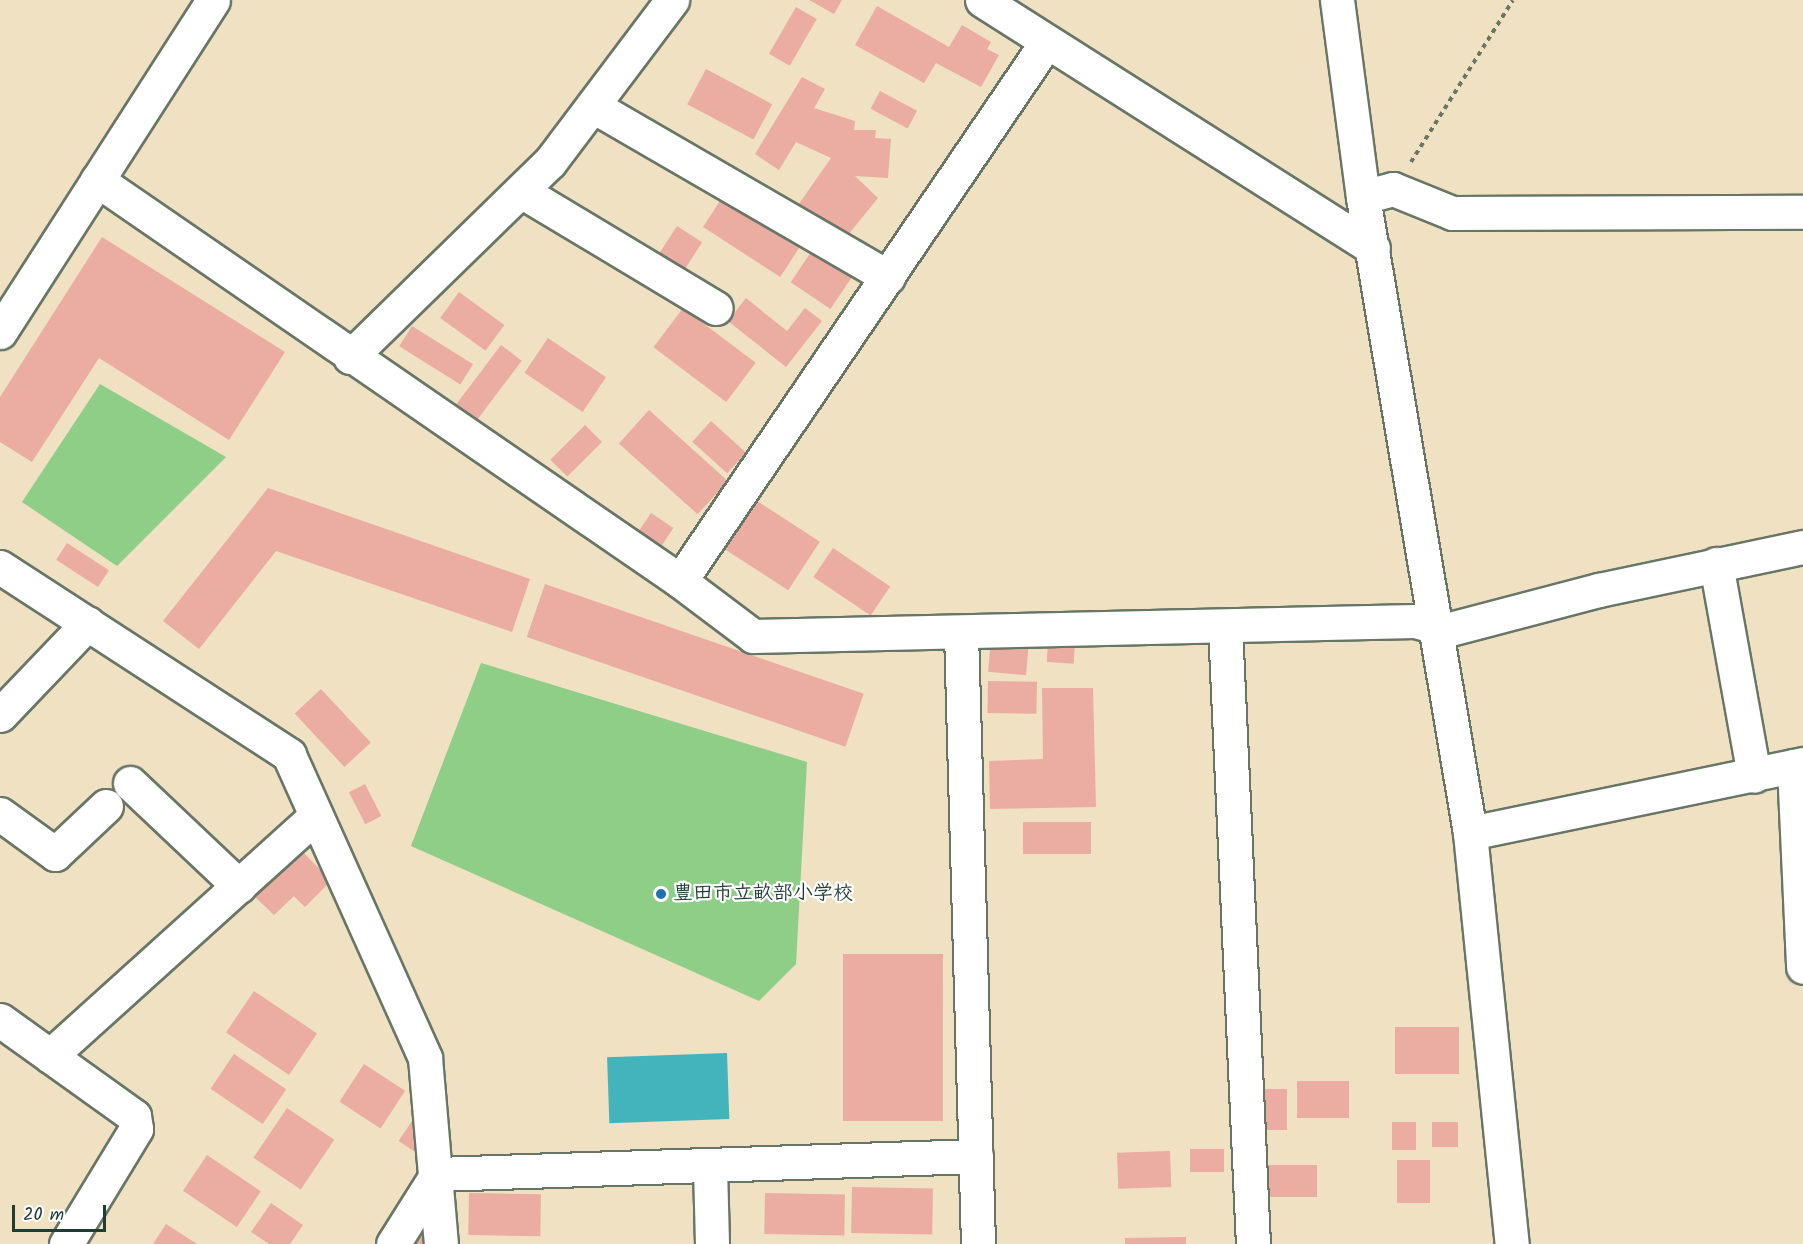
<!DOCTYPE html>
<meta charset="utf-8">
<style>
body{margin:0}
#map{position:relative;width:1803px;height:1244px;overflow:hidden;background:#efe1c2;font-family:Kalam,"Klee One",sans-serif}
div>[style]{position:absolute}
[style*='--x']{left:calc(var(--x)*1px);top:calc(var(--y)*1px);width:calc(var(--w)*1px);rotate:calc(var(--a)*1deg)}
.green>*{inset:0;background:#8ece86}
.water>*{inset:0;background:#44b4bc;transform-origin:0 0}
.building>*{inset:0;background:#ebaca2;transform-origin:0 0}
.path>*{height:4px;margin-top:-2px;transform-origin:0;background:repeating-linear-gradient(90deg,#687666 0 4.5px,transparent 0 9px)}
.roads{filter:drop-shadow(2px 0 #687666) drop-shadow(-2px 0 #687666) drop-shadow(0 2px #687666) drop-shadow(0 -2px #687666)}
.minor>*{height:33px;margin:-16.5px;padding:0 16.5px;transform-origin:16.5px;border-radius:16.5px;background:#fff}
.tertiary>*{height:33px;margin:-16.5px;padding:0 16.5px;transform-origin:16.5px;border-radius:16.5px;background:#fff}
.dots>*{width:16px;height:16px;translate:-50% -50%;box-sizing:border-box;border:3px solid #fff;border-radius:50%}
span{translate:-50% -50%;white-space:nowrap;text-align:center;line-height:1.15;-webkit-text-stroke:4.5px #fff;paint-order:stroke}
.poi-label{font-size:20px;color:#1f3d34;font-weight:700}
.left{translate:0 -50%;text-align:left}
.scale{position:absolute;left:12px;top:1205px;width:94px;height:27px;box-sizing:border-box;border:3px solid #1f3d34;border-top:0;padding-left:8px;font-size:18px;line-height:21px;white-space:nowrap;color:#1f3d34;-webkit-text-stroke:4px #fff;paint-order:stroke}
</style>
<div id="map">
<div class="green">
<i style="clip-path:polygon(100px 384px,226px 457px,117px 566px,22px 502px)"></i>
<i style="clip-path:polygon(481px 663px,807px 762px,796px 964px,759px 1001px,411px 846px)"></i>
</div>
<div class="water">
<i style="left:727px;top:1053px;width:66px;height:120px;rotate:88deg"></i>
</div>
<div class="building">
<i style="clip-path:polygon(809px 0,842px 0,834px 14px)"></i>
<i style="clip-path:polygon(877px 6px,949px 47px,962px 25px,991px 42px,987px 49px,999px 55px,981px 87px,936px 63px,924px 83px,855px 45px)"></i>
<i style="left:796px;top:7px;width:24px;height:54px;rotate:30deg"></i>
<i style="left:706px;top:69px;width:75px;height:40px;rotate:28deg"></i>
<i style="clip-path:polygon(802px 77px,825px 89px,814px 108px,855px 121px,854px 130px,876px 130px,875px 138px,891px 139px,888px 178px,855px 176px,878px 198px,843px 241px,794px 211px,831px 158px,796px 142px,779px 170px,755px 154px)"></i>
<i style="left:880px;top:91px;width:42px;height:20px;rotate:28deg"></i>
<i style="left:727px;top:190px;width:92px;height:44px;rotate:33deg"></i>
<i style="left:677px;top:226px;width:30px;height:46px;rotate:33deg"></i>
<i style="clip-path:polygon(102px 237px,285px 352px,229px 440px,99px 358px,32px 462px,0 442px,0 397px)"></i>
<i style="left:813px;top:249px;width:48px;height:40px;rotate:34deg"></i>
<i style="left:459px;top:292px;width:56px;height:32px;rotate:36deg"></i>
<i style="clip-path:polygon(746px 298px,787px 331px,805px 308px,822px 321px,786px 367px,728px 321px)"></i>
<i style="left:683px;top:308px;width:91px;height:49px;rotate:37deg"></i>
<i style="left:412px;top:326px;width:72px;height:24px;rotate:32deg"></i>
<i style="left:548px;top:338px;width:70px;height:42px;rotate:34deg"></i>
<i style="left:501px;top:345px;width:26px;height:79px;rotate:37deg"></i>
<i style="left:649px;top:410px;width:106px;height:45px;rotate:42deg"></i>
<i style="left:711px;top:421px;width:47px;height:28px;rotate:42deg"></i>
<i style="left:585px;top:425px;width:24px;height:49px;rotate:45deg"></i>
<i style="clip-path:polygon(268px 488px,530px 579px,512px 632px,276px 551px,199px 649px,163px 621px)"></i>
<i style="left:751px;top:497px;width:82px;height:58px;rotate:33deg"></i>
<i style="left:651px;top:513px;width:27px;height:24px;rotate:34deg"></i>
<i style="left:67px;top:543px;width:50px;height:20px;rotate:33deg"></i>
<i style="left:833px;top:548px;width:69px;height:35px;rotate:34deg"></i>
<i style="left:545px;top:584px;width:337px;height:56px;rotate:19deg"></i>
<i style="left:991px;top:639px;width:38px;height:33px;rotate:5deg"></i>
<i style="left:1048px;top:643px;width:27px;height:19px;rotate:4deg"></i>
<i style="left:988px;top:681px;width:49px;height:32px;rotate:1deg"></i>
<i style="clip-path:polygon(1042px 688px,1093px 688px,1096px 807px,990px 809px,989px 761px,1043px 759px)"></i>
<i style="left:321px;top:689px;width:73px;height:36px;rotate:47deg"></i>
<i style="left:365px;top:784px;width:36px;height:18px;rotate:63deg"></i>
<i style="left:1023px;top:822px;width:68px;height:32px"></i>
<i style="clip-path:polygon(299px 848px,331px 881px,305px 907px,294px 896px,274px 915px,252px 894px)"></i>
<i style="left:843px;top:954px;width:100px;height:167px"></i>
<i style="left:254px;top:991px;width:76px;height:50px;rotate:34deg"></i>
<i style="left:1395px;top:1027px;width:64px;height:47px"></i>
<i style="left:234px;top:1054px;width:63px;height:42px;rotate:34deg"></i>
<i style="left:364px;top:1064px;width:49px;height:45px;rotate:33deg"></i>
<i style="left:1297px;top:1081px;width:52px;height:37px"></i>
<i style="left:1258px;top:1089px;width:29px;height:41px"></i>
<i style="left:287px;top:1108px;width:57px;height:60px;rotate:34deg"></i>
<i style="left:412px;top:1121px;width:18px;height:24px;rotate:34deg"></i>
<i style="left:1392px;top:1122px;width:24px;height:28px"></i>
<i style="left:1458px;top:1122px;width:25px;height:26px;rotate:90deg"></i>
<i style="left:1190px;top:1149px;width:34px;height:23px"></i>
<i style="left:1170px;top:1151px;width:36px;height:53px;rotate:88deg"></i>
<i style="left:207px;top:1155px;width:65px;height:43px;rotate:34deg"></i>
<i style="left:1397px;top:1160px;width:33px;height:43px"></i>
<i style="left:1317px;top:1165px;width:32px;height:53px;rotate:90deg"></i>
<i style="left:852px;top:1187px;width:81px;height:46px;rotate:1deg"></i>
<i style="left:469px;top:1193px;width:72px;height:42px;rotate:1deg"></i>
<i style="left:765px;top:1193px;width:80px;height:41px;rotate:1deg"></i>
<i style="clip-path:polygon(271px 1203px,303px 1225px,290px 1244px,269px 1244px,251px 1232px)"></i>
<i style="clip-path:polygon(166px 1224px,197px 1244px,153px 1244px)"></i>
<i style="clip-path:polygon(414px 1224px,429px 1233px,428px 1244px,402px 1244px)"></i>
<i style="clip-path:polygon(1186px 1237px,1186px 1244px,1125px 1244px,1125px 1238px)"></i>
</div>
<div class="path">
<i style="--x:1411;--y:162;--w:191;--a:-57.8"></i>
</div>
<div class="roads">
<div class="minor">
<i style="--x:982;--y:0;--w:463;--a:32.4"></i>
<i style="--x:593;--y:106;--w:341;--a:30.1"></i>
<i style="--x:97;--y:180;--w:708;--a:34.52"></i>
<i style="--x:680;--y:581;--w:91;--a:37"></i>
<i style="--x:753;--y:636;--w:662;--a:-1.3"></i>
<i style="--x:1415;--y:621;--w:32;--a:16"></i>
<i style="--x:1446;--y:630;--w:158;--a:-14.7"></i>
<i style="--x:1599;--y:590;--w:208;--a:-11.9"></i>
<i style="--x:521;--y:191;--w:227;--a:31"></i>
<i style="--x:1363;--y:197;--w:31;--a:-15"></i>
<i style="--x:1393;--y:189;--w:64;--a:22.1"></i>
<i style="--x:1452;--y:213;--w:351;--a:-0.2"></i>
<i style="--x:0;--y:332;--w:394;--a:-57.3"></i>
<i style="--x:350;--y:357;--w:279;--a:-44.3"></i>
<i style="--x:550;--y:162;--w:203;--a:-53"></i>
<i style="--x:1716;--y:564;--w:215;--a:79.8"></i>
<i style="--x:0;--y:567;--w:345;--a:33"></i>
<i style="--x:289;--y:755;--w:332;--a:65.8"></i>
<i style="--x:425;--y:1058;--w:187;--a:85.1"></i>
<i style="--x:680;--y:581;--w:651;--a:-55.77"></i>
<i style="--x:1225;--y:626;--w:619;--a:87.41"></i>
<i style="--x:961;--y:632;--w:612;--a:88.41"></i>
<i style="--x:0;--y:715;--w:127;--a:-46.3"></i>
<i style="--x:1794;--y:766;--w:201;--a:87.4"></i>
<i style="--x:130;--y:783;--w:150;--a:43.4"></i>
<i style="--x:0;--y:814;--w:68;--a:36"></i>
<i style="--x:55;--y:854;--w:70;--a:-43.3"></i>
<i style="--x:1470;--y:833;--w:340;--a:-11.7"></i>
<i style="--x:0;--y:1020;--w:165;--a:35.6"></i>
<i style="--x:134;--y:1116;--w:13;--a:81"></i>
<i style="--x:136;--y:1129;--w:135;--a:121.3"></i>
<i style="--x:50;--y:1056;--w:358;--a:-42.1"></i>
<i style="--x:710;--y:1167;--w:77;--a:88.5"></i>
<i style="--x:393;--y:1244;--w:83;--a:-57.8"></i>
<i style="--x:437;--y:1174;--w:539;--a:-1.91"></i>
</div>
<div class="tertiary">
<i style="--x:1337;--y:0;--w:199;--a:82.5"></i>
<i style="--x:1363;--y:197;--w:645;--a:80.45"></i>
<i style="--x:1470;--y:833;--w:413;--a:84.2"></i>
</div>
</div>
<div class="dots">
<i style="left:661px;top:894px;background:#1f6fb2"></i>
</div>
<div class="poi-label">
<span class="left" style="left:673px;top:894px">豊田市立畝部小学校</span>
</div>
<div class="scale">20 m</div>
</div>
